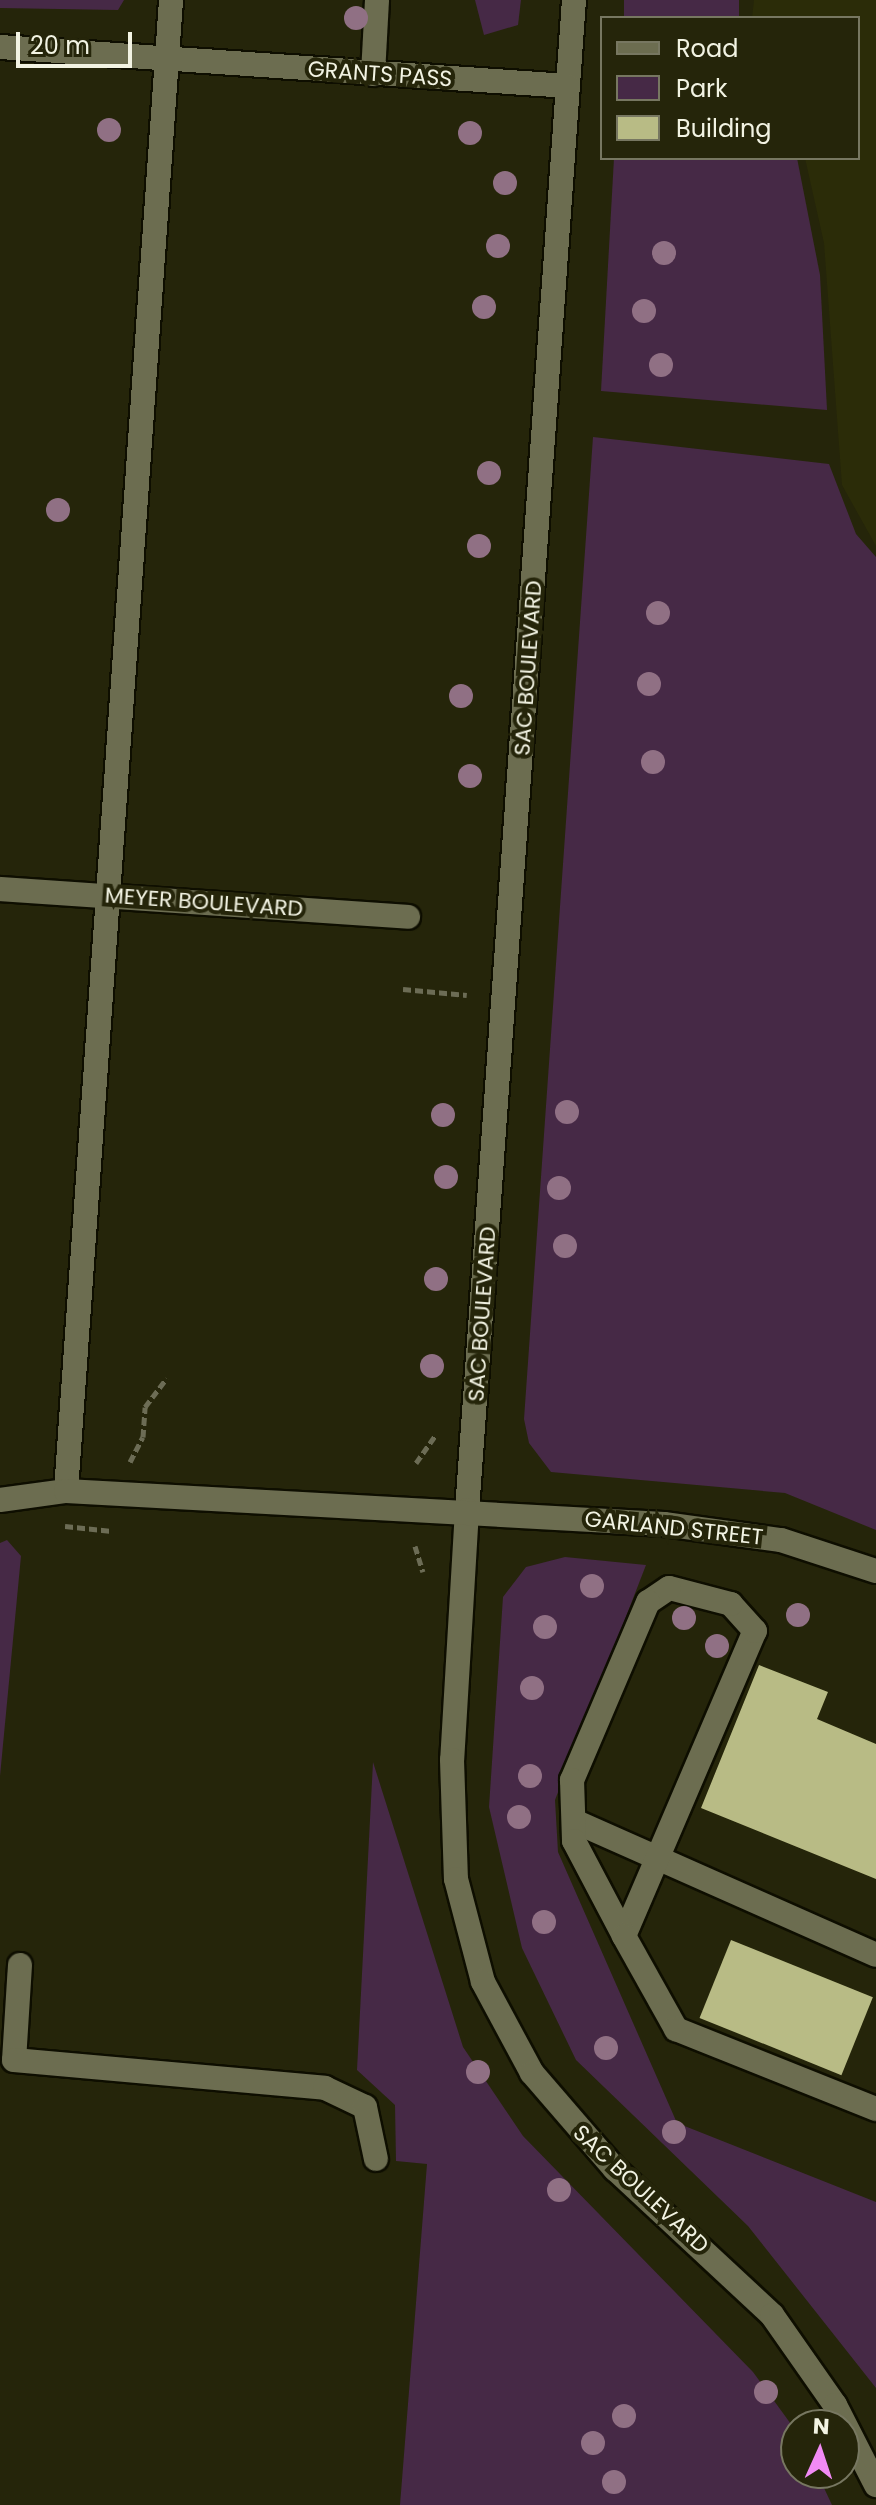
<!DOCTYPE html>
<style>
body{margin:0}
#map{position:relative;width:876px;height:2505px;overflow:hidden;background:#25250a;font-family:Poppins,sans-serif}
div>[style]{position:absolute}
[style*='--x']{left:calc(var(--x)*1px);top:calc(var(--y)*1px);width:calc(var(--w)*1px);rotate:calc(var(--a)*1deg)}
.built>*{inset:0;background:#2b2c08}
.green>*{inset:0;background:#462946;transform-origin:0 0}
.building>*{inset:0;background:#b8bb85;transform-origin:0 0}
.path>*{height:5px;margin-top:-2.5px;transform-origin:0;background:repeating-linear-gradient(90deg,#6c6c55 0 8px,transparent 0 12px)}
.roads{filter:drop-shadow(2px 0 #0e0e00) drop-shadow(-2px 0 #0e0e00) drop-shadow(0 2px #0e0e00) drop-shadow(0 -2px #0e0e00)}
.minor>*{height:24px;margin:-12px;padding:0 12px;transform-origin:12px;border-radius:12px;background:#6c6d50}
.trees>*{width:24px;height:24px;margin:-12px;border-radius:50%;background:#907084}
span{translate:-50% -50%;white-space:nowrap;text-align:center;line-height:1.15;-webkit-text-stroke:8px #25250a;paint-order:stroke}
.street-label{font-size:22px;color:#f2f3e3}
.legend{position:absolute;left:600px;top:16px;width:260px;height:144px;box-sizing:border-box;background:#25250a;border:2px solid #777761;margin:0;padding:10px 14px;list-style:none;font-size:24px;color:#f2f3e3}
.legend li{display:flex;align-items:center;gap:16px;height:40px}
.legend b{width:40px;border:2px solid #777761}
.north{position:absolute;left:780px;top:2409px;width:80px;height:80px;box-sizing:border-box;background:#25250a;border:2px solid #777761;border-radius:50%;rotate:3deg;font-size:22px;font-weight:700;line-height:32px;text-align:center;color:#f2f3e3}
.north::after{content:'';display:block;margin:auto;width:28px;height:36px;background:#f18af4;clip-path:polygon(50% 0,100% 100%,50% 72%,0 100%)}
.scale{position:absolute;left:16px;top:32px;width:116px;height:36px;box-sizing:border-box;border:4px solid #f2f3e3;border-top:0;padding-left:10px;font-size:24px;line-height:28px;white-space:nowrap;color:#f2f3e3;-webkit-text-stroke:6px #25250a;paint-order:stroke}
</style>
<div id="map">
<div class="built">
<i style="clip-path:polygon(754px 0,876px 0,876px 546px,842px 485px,824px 243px,805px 158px,858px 158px,858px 18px,752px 18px)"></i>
</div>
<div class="green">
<i style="clip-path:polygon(0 0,124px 0,118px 10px,0 8px)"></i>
<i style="clip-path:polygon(475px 0,521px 0,518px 25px,484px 35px)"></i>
<i style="left:624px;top:0;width:115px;height:18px"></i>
<i style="clip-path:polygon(614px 158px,797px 158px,820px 275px,827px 410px,601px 391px)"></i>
<i style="clip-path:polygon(593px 437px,829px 464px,856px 534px,876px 557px,876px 1530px,785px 1493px,551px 1472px,529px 1443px,524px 1419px)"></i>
<i style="clip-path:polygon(7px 1540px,21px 1556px,0 1776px,0 1543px)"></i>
<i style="clip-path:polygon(565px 1557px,646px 1565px,555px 1800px,558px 1852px,677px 2123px,876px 2202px,876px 2388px,748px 2226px,576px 2060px,522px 1948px,489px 1807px,503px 1597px,526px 1567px)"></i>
<i style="clip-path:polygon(373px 1762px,463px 2047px,523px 2136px,753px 2372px,796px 2431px,796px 2473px,817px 2473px,832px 2505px,400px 2505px,427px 2164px,396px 2161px,395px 2105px,357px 2070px)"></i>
</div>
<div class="building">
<i style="clip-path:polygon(759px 1665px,828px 1692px,817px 1719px,876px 1744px,876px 1879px,701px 1808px)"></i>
<i style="left:731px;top:1940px;width:153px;height:84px;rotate:22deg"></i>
</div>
<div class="path">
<i style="--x:403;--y:989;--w:64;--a:5.4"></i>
<i style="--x:130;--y:1462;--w:28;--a:-63"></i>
<i style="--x:143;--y:1437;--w:30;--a:-86"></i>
<i style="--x:145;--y:1407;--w:36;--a:-53"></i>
<i style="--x:416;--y:1463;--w:33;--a:-55"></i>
<i style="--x:65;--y:1526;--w:47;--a:6.1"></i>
<i style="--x:415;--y:1546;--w:27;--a:73"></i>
</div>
<div class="roads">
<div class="minor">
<i style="--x:574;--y:0;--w:1514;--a:94.05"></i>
<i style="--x:467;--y:1510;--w:250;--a:93.4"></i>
<i style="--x:452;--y:1760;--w:119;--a:88.1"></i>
<i style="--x:456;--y:1879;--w:106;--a:75.3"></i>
<i style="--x:483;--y:1982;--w:103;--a:61.7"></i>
<i style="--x:532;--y:2073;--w:127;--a:49.2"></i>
<i style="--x:615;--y:2169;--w:214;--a:42.9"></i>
<i style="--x:772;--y:2315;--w:110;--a:55"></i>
<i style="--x:835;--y:2405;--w:90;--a:62.9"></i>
<i style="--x:0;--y:47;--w:569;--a:3.93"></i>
<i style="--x:373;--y:74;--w:74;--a:-86.9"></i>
<i style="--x:0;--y:889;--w:409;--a:3.9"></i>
<i style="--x:66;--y:1491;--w:1495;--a:-85.97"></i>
<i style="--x:0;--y:1500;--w:67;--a:-7.8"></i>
<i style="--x:66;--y:1491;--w:599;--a:3.16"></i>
<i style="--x:664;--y:1524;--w:118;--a:7.8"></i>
<i style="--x:781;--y:1540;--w:100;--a:18.1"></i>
<i style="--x:574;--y:1821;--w:330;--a:23.9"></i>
<i style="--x:624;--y:1936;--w:332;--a:-66.8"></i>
<i style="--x:755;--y:1631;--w:36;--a:-132"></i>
<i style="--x:731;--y:1604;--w:64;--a:-165.5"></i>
<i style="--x:669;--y:1588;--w:25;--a:146"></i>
<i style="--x:648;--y:1602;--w:194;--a:113.1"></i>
<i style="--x:572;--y:1780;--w:61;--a:88.1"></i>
<i style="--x:574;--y:1841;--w:107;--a:62.2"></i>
<i style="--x:624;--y:1936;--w:107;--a:60.8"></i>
<i style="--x:676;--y:2029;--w:215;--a:21.8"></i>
<i style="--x:20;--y:1965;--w:95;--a:93.6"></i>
<i style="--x:14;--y:2060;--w:312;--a:5.1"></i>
<i style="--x:325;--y:2088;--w:44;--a:25.4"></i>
<i style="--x:365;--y:2107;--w:53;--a:78.1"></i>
</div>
</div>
<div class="trees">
<i style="left:356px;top:18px"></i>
<i style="left:109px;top:130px"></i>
<i style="left:470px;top:133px"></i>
<i style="left:505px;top:183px"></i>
<i style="left:498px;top:246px"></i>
<i style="left:664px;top:253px"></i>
<i style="left:484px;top:307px"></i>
<i style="left:644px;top:311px"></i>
<i style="left:661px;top:365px"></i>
<i style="left:489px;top:473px"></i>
<i style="left:58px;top:510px"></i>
<i style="left:479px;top:546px"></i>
<i style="left:658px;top:613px"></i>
<i style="left:649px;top:684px"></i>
<i style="left:461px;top:696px"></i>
<i style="left:653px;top:762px"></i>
<i style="left:470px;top:776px"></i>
<i style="left:567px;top:1112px"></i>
<i style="left:443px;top:1115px"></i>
<i style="left:446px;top:1177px"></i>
<i style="left:559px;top:1188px"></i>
<i style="left:565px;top:1246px"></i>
<i style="left:436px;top:1279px"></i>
<i style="left:432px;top:1366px"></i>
<i style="left:592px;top:1586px"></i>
<i style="left:798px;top:1615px"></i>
<i style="left:684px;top:1618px"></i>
<i style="left:545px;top:1627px"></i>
<i style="left:717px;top:1646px"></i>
<i style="left:532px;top:1688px"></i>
<i style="left:530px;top:1776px"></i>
<i style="left:519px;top:1817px"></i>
<i style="left:544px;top:1922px"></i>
<i style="left:606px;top:2048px"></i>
<i style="left:478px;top:2072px"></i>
<i style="left:674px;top:2132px"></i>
<i style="left:559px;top:2190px"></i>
<i style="left:766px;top:2392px"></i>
<i style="left:624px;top:2416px"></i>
<i style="left:593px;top:2443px"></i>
<i style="left:614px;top:2482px"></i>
</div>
<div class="street-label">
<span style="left:380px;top:74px;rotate:4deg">GRANTS PASS</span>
<span style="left:528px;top:668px;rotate:-86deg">SAC BOULEVARD</span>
<span style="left:204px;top:902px;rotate:4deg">MEYER BOULEVARD</span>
<span style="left:482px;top:1314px;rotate:-86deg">SAC BOULEVARD</span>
<span style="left:674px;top:1528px;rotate:6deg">GARLAND STREET</span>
<span style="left:641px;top:2189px;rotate:43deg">SAC BOULEVARD</span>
</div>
<ul class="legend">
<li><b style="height:10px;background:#6c6d50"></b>Road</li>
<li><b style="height:22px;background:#462946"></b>Park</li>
<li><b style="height:22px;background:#b8bb85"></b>Building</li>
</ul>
<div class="north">N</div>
<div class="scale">20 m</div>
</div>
